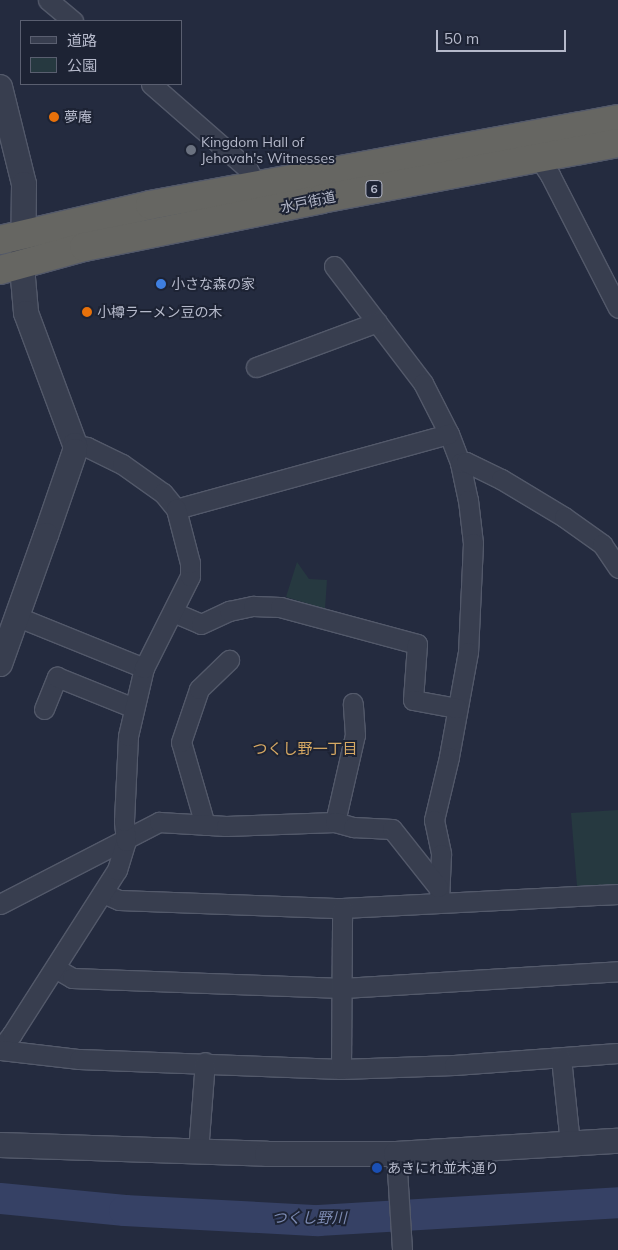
<!DOCTYPE html>
<meta charset="utf-8">
<style>
body{margin:0}
#map{position:relative;width:618px;height:1250px;overflow:hidden;background:#242b3f;font-family:Mulish,"Noto Sans JP",sans-serif}
div>[style]{position:absolute}
[style*='--x']{left:calc(var(--x)*1px);top:calc(var(--y)*1px);width:calc(var(--w)*1px);rotate:calc(var(--a)*1deg)}
.green>*{inset:0;background:#263940}
.river>*{height:31px;margin:-15.5px;padding:0 15.5px;transform-origin:15.5px;border-radius:15.5px;background:#364165}
.roads{filter:drop-shadow(1px 0 #53596a) drop-shadow(-1px 0 #53596a) drop-shadow(0 1px #53596a) drop-shadow(0 -1px #53596a)}
.minor>*{height:19px;margin:-9.5px;padding:0 9.5px;transform-origin:9.5px;border-radius:9.5px;background:#383e4f}
.tertiary>*{height:24px;margin:-12px;padding:0 12px;transform-origin:12px;border-radius:12px;background:#383e4f}
.trunk>*{height:28px;margin:-14px;padding:0 14px;transform-origin:14px;border-radius:14px;background:#666662}
.dots>*{width:14px;height:14px;translate:-50% -50%;box-sizing:border-box;border:2px solid #1d2334;border-radius:50%}
span{translate:-50% -50%;white-space:nowrap;text-align:center;line-height:1.15;-webkit-text-stroke:4px #1d2334;paint-order:stroke}
.shield-label span{padding:1px 4px;background:#1d2334;border:1px solid;border-radius:4px;-webkit-text-stroke-width:0}
.shield-label{font-size:12px;color:#b5b9ca;font-weight:700}
.poi-label{font-size:14px;color:#b5b9ca}
.left{translate:0 -50%;text-align:left}
.street-label{font-size:14px;color:#b5b9ca}
.neighbourhood-label{font-size:15px;color:#d7a963}
.water-label{font-size:15px;color:#7c8ab2;font-style:italic}
.legend{position:absolute;left:20px;top:20px;width:162px;height:65px;box-sizing:border-box;background:#1d2334;border:1px solid #5a5f70;margin:0;padding:6px 9px;list-style:none;font-size:15px;color:#b5b9ca}
.legend li{display:flex;align-items:center;gap:10px;height:25px}
.legend b{width:25px;border:1px solid #5a5f70}
.scale{position:absolute;left:436px;top:30px;width:130px;height:22px;box-sizing:border-box;border:2px solid #b5b9ca;border-top:0;padding-left:6px;font-size:15px;line-height:18px;white-space:nowrap;color:#b5b9ca;-webkit-text-stroke:4px #1d2334;paint-order:stroke}
</style>
<div id="map">
<div class="green">
<i style="clip-path:polygon(297px 562px,309px 579px,327px 580px,325px 609px,286px 597px)"></i>
<i style="clip-path:polygon(618px 810px,618px 885px,577px 886px,571px 813px)"></i>
</div>
<div class="river">
<i style="--x:0;--y:1198;--w:125;--a:5.5"></i>
<i style="--x:124;--y:1210;--w:194;--a:3"></i>
<i style="--x:318;--y:1220;--w:301;--a:-3.4"></i>
</div>
<div class="roads">
<div class="minor">
<i style="--x:48;--y:0;--w:33;--a:40"></i>
<i style="--x:151;--y:84;--w:128;--a:41.2"></i>
<i style="--x:247;--y:168;--w:21;--a:61"></i>
<i style="--x:538;--y:157;--w:22;--a:56"></i>
<i style="--x:550;--y:175;--w:149;--a:62.9"></i>
<i style="--x:334;--y:266;--w:147;--a:52.7"></i>
<i style="--x:423;--y:383;--w:57;--a:63"></i>
<i style="--x:449;--y:434;--w:31;--a:69"></i>
<i style="--x:460;--y:463;--w:38;--a:78"></i>
<i style="--x:468;--y:500;--w:43;--a:83.4"></i>
<i style="--x:473;--y:543;--w:109;--a:92.6"></i>
<i style="--x:468;--y:652;--w:107;--a:100.3"></i>
<i style="--x:449;--y:757;--w:65;--a:103.4"></i>
<i style="--x:434;--y:820;--w:35;--a:78"></i>
<i style="--x:441;--y:854;--w:48;--a:92.4"></i>
<i style="--x:256;--y:367;--w:129;--a:-20.4"></i>
<i style="--x:75;--y:445;--w:12;--a:9"></i>
<i style="--x:87;--y:447;--w:39;--a:26"></i>
<i style="--x:122;--y:464;--w:50;--a:35.3"></i>
<i style="--x:163;--y:493;--w:21;--a:51"></i>
<i style="--x:176;--y:509;--w:283;--a:-15.4"></i>
<i style="--x:460;--y:463;--w:6;--a:-9"></i>
<i style="--x:466;--y:462;--w:39;--a:26"></i>
<i style="--x:501;--y:479;--w:74;--a:31.1"></i>
<i style="--x:564;--y:517;--w:47;--a:35.4"></i>
<i style="--x:602;--y:544;--w:29;--a:56"></i>
<i style="--x:173;--y:612;--w:30;--a:23"></i>
<i style="--x:201;--y:624;--w:31;--a:-25"></i>
<i style="--x:229;--y:611;--w:25;--a:-12"></i>
<i style="--x:253;--y:606;--w:27;--a:2"></i>
<i style="--x:280;--y:607;--w:142;--a:15.1"></i>
<i style="--x:417;--y:644;--w:56;--a:94.1"></i>
<i style="--x:413;--y:700;--w:45;--a:10.3"></i>
<i style="--x:18;--y:617;--w:136;--a:22"></i>
<i style="--x:44;--y:709;--w:35;--a:-68"></i>
<i style="--x:57;--y:677;--w:83;--a:21.9"></i>
<i style="--x:335;--y:822;--w:89;--a:-77.1"></i>
<i style="--x:355;--y:735;--w:32;--a:-94"></i>
<i style="--x:205;--y:825;--w:86;--a:-106.1"></i>
<i style="--x:181;--y:742;--w:56;--a:-71.2"></i>
<i style="--x:199;--y:689;--w:42;--a:-44"></i>
<i style="--x:103;--y:893;--w:17;--a:24"></i>
<i style="--x:119;--y:900;--w:223;--a:2.1"></i>
<i style="--x:342;--y:908;--w:276;--a:-2.9"></i>
<i style="--x:0;--y:904;--w:179;--a:-27.3"></i>
<i style="--x:159;--y:822;--w:67;--a:3.4"></i>
<i style="--x:226;--y:826;--w:109;--a:-2.1"></i>
<i style="--x:335;--y:822;--w:19;--a:16"></i>
<i style="--x:353;--y:827;--w:39;--a:3"></i>
<i style="--x:392;--y:829;--w:74;--a:51.6"></i>
<i style="--x:55;--y:968;--w:20;--a:30"></i>
<i style="--x:72;--y:978;--w:271;--a:2.1"></i>
<i style="--x:343;--y:988;--w:276;--a:-3.5"></i>
<i style="--x:0;--y:1050;--w:20;--a:-53"></i>
<i style="--x:12;--y:1034;--w:195;--a:-57.4"></i>
<i style="--x:117;--y:870;--w:30;--a:-73"></i>
<i style="--x:126;--y:841;--w:20;--a:-96"></i>
<i style="--x:124;--y:821;--w:85;--a:-87.3"></i>
<i style="--x:128;--y:736;--w:70;--a:-76.8"></i>
<i style="--x:144;--y:668;--w:103;--a:-63.4"></i>
<i style="--x:190;--y:576;--w:13;--a:-90"></i>
<i style="--x:190;--y:563;--w:56;--a:-104.5"></i>
<i style="--x:1;--y:1050;--w:79;--a:6.6"></i>
<i style="--x:79;--y:1059;--w:262;--a:2.2"></i>
<i style="--x:341;--y:1069;--w:113;--a:-2"></i>
<i style="--x:454;--y:1065;--w:164;--a:-4.2"></i>
<i style="--x:561;--y:1058;--w:86;--a:84"></i>
<i style="--x:341;--y:1069;--w:161;--a:-89.6"></i>
<i style="--x:198;--y:1152;--w:90;--a:-85.6"></i>
<i style="--x:396;--y:1154;--w:96;--a:86.4"></i>
</div>
<div class="tertiary">
<i style="--x:0;--y:87;--w:100;--a:76.1"></i>
<i style="--x:24;--y:184;--w:94;--a:90.6"></i>
<i style="--x:23;--y:278;--w:35;--a:85"></i>
<i style="--x:26;--y:313;--w:141;--a:69.6"></i>
<i style="--x:75;--y:445;--w:6;--a:90"></i>
<i style="--x:75;--y:451;--w:89;--a:109"></i>
<i style="--x:46;--y:535;--w:137;--a:109.6"></i>
<i style="--x:0;--y:1145;--w:267;--a:1.9"></i>
<i style="--x:267;--y:1154;--w:129;--a:0"></i>
<i style="--x:396;--y:1154;--w:222;--a:-3.4"></i>
</div>
<div class="trunk">
<i style="--x:0;--y:240;--w:154;--a:-13.1"></i>
<i style="--x:150;--y:205;--w:476;--a:-10.4"></i>
<i style="--x:0;--y:270;--w:87;--a:-15.3"></i>
<i style="--x:84;--y:247;--w:242;--a:-11.4"></i>
<i style="--x:321;--y:199;--w:302;--a:-10.7"></i>
</div>
</div>
<div class="dots">
<i style="left:54px;top:117px;background:#e8710a"></i>
<i style="left:191px;top:150px;background:#6b7280"></i>
<i style="left:161px;top:284px;background:#3f7fe0"></i>
<i style="left:87px;top:312px;background:#e8710a"></i>
<i style="left:377px;top:1168px;background:#1a4fb4"></i>
</div>
<div class="shield-label">
<span style="left:374px;top:189px">6</span>
</div>
<div class="poi-label">
<span class="left" style="left:64px;top:117px">夢庵</span>
<span class="left" style="left:201px;top:150px">Kingdom Hall of<br>Jehovah's Witnesses</span>
<span class="left" style="left:171px;top:284px">小さな森の家</span>
<span class="left" style="left:97px;top:312px">小樽ラーメン豆の木</span>
<span class="left" style="left:387px;top:1168px">あきにれ並木通り</span>
</div>
<div class="street-label">
<span style="left:308px;top:202px;rotate:-12deg">水戸街道</span>
</div>
<div class="neighbourhood-label">
<span style="left:305px;top:749px">つくし野一丁目</span>
</div>
<div class="water-label">
<span style="left:309px;top:1218px">つくし野川</span>
</div>
<ul class="legend">
<li><b style="height:6px;background:#383e4f"></b>道路</li>
<li><b style="height:14px;background:#263940"></b>公園</li>
</ul>
<div class="scale">50 m</div>
</div>
